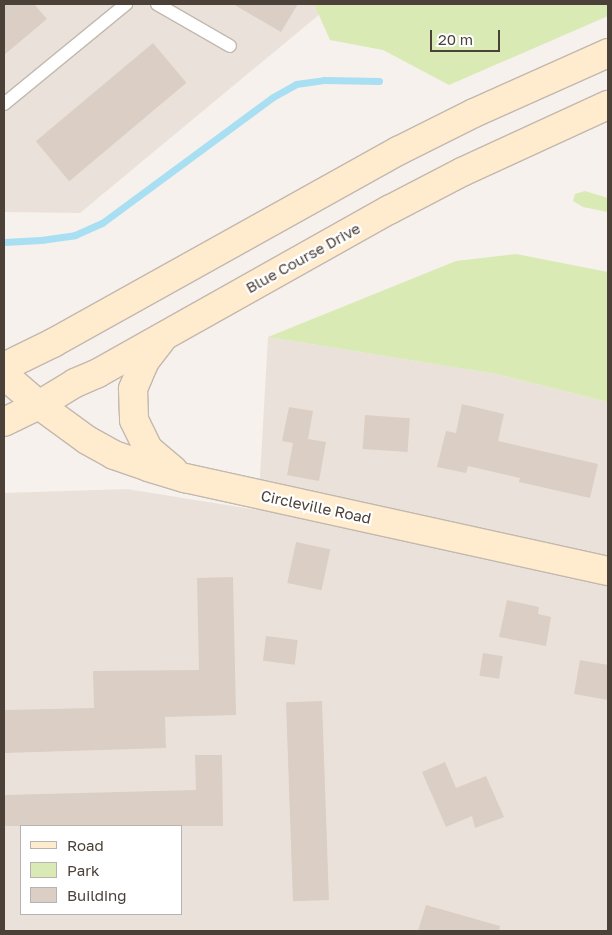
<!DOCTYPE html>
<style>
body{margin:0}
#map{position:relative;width:612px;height:935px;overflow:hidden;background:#f6f1ec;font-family:"Golos Text",sans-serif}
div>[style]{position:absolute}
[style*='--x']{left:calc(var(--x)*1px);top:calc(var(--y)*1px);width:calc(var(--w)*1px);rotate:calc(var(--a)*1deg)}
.residential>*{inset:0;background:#eae2da}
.green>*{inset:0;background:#daeab5}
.stream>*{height:7px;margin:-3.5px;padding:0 3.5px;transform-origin:3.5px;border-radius:3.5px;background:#a9dff2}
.building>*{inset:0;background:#dbcec4;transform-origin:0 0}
.roads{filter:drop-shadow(1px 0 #c2b8ae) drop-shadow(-1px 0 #c2b8ae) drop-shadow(0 1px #c2b8ae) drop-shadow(0 -1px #c2b8ae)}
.lane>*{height:12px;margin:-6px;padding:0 6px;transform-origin:6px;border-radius:6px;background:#fff}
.secondary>*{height:28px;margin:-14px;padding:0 14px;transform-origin:14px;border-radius:14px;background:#ffebcd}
span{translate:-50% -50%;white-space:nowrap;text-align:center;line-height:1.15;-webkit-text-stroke:4.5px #fff;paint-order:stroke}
.street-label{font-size:15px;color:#4b4139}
.frame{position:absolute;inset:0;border:5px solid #4b4139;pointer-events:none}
.legend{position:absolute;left:20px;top:825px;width:162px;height:90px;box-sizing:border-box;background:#fff;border:1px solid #b7b3b0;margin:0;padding:6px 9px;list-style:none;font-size:15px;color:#4b4139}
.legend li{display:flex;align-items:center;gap:10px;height:25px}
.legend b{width:25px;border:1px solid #b7b3b0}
.scale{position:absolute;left:430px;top:30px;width:70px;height:22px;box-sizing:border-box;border:2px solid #4b4139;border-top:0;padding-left:6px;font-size:15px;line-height:18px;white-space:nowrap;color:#4b4139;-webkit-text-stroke:4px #fff;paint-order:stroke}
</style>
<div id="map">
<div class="residential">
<i style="clip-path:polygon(4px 4px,332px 4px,80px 213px,4px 212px)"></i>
<i style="clip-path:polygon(evenodd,268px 337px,496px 374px,608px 402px,608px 931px,4px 931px,4px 493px,127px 489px,258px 510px,268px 337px,21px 826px,181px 826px,181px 914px,21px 914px,21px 826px)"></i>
</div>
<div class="green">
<i style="clip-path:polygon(314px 4px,608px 4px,608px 16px,449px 85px,383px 50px,330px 40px)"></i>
<i style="clip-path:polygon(585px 191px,608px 198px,608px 212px,583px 207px,573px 201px,575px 194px)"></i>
<i style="clip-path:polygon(516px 254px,608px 272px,608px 402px,496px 374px,268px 337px,456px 261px)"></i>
</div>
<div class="stream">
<i style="--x:4;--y:242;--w:37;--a:-3"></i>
<i style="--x:41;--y:240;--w:34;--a:-8"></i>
<i style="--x:75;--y:235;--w:30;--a:-24"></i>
<i style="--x:102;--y:223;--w:212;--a:-36.4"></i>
<i style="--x:273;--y:97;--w:26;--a:-29"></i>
<i style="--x:296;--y:84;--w:28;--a:-8"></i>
<i style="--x:324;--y:80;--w:55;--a:1"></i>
</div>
<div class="building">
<i style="clip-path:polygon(4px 4px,34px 4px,47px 19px,4px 55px)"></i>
<i style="clip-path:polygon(233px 4px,298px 4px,281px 32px)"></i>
<i style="left:153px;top:43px;width:52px;height:153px;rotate:50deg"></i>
<i style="clip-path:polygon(462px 404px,504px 414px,498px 441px,598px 464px,590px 498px,519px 482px,520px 478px,468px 466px,466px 473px,437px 467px,446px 431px,456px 433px)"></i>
<i style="clip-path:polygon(289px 407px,313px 411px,308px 439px,326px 442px,319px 481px,287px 475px,293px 443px,282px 441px)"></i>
<i style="left:365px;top:415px;width:45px;height:34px;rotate:4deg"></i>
<i style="left:296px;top:542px;width:35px;height:42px;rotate:12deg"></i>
<i style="clip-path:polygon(233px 577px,236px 715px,165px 717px,166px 748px,4px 753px,4px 710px,94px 708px,93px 671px,199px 670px,197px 578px)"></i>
<i style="clip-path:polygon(507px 600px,539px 607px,538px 614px,551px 617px,546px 646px,499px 637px)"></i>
<i style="left:266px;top:636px;width:32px;height:25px;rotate:7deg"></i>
<i style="left:483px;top:653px;width:20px;height:23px;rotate:9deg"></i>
<i style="clip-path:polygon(580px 660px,608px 665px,608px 700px,574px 694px)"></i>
<i style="left:322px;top:701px;width:199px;height:36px;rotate:88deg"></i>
<i style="clip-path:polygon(195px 755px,222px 755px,223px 826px,4px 826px,4px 795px,196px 790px)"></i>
<i style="clip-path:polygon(445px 762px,456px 788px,486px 776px,504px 817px,475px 828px,472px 816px,446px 827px,422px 772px)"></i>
<i style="clip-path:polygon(426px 905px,500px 926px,499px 931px,418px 931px)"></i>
</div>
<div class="roads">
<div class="lane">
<i style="--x:157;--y:4;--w:84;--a:29.9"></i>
<i style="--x:4;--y:104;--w:158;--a:-39.3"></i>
</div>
<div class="secondary">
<i style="--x:162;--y:339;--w:28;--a:128"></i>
<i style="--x:145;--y:361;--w:17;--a:114"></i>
<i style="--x:138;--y:377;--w:13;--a:113"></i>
<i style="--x:133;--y:389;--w:31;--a:88"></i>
<i style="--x:134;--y:420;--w:32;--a:64"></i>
<i style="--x:148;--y:449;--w:33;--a:40"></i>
<i style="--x:4;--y:367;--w:55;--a:-26.1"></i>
<i style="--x:53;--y:343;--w:395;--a:-29.1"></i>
<i style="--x:398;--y:151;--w:85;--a:-26.6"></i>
<i style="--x:474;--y:113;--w:147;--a:-24.1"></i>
<i style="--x:4;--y:375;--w:46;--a:40.6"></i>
<i style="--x:39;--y:405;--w:59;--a:36.1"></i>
<i style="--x:87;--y:440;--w:31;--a:29"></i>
<i style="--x:114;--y:455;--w:36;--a:19"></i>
<i style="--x:148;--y:467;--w:39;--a:17"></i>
<i style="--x:185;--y:478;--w:433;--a:12.4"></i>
<i style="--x:4;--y:422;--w:39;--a:-26"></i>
<i style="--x:39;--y:405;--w:42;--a:-31.4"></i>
<i style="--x:75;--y:383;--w:25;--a:-23"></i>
<i style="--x:98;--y:373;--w:334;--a:-29.3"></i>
<i style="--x:389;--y:210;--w:82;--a:-27.5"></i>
<i style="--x:462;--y:172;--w:161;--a:-24.7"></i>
</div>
</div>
<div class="street-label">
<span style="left:303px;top:258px;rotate:-29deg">Blue Course Drive</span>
<span style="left:316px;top:507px;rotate:12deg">Circleville Road</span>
</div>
<div class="frame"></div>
<ul class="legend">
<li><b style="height:6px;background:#ffebcd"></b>Road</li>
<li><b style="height:14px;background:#daeab5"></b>Park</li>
<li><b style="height:14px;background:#dbcec4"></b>Building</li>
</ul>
<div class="scale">20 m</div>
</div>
